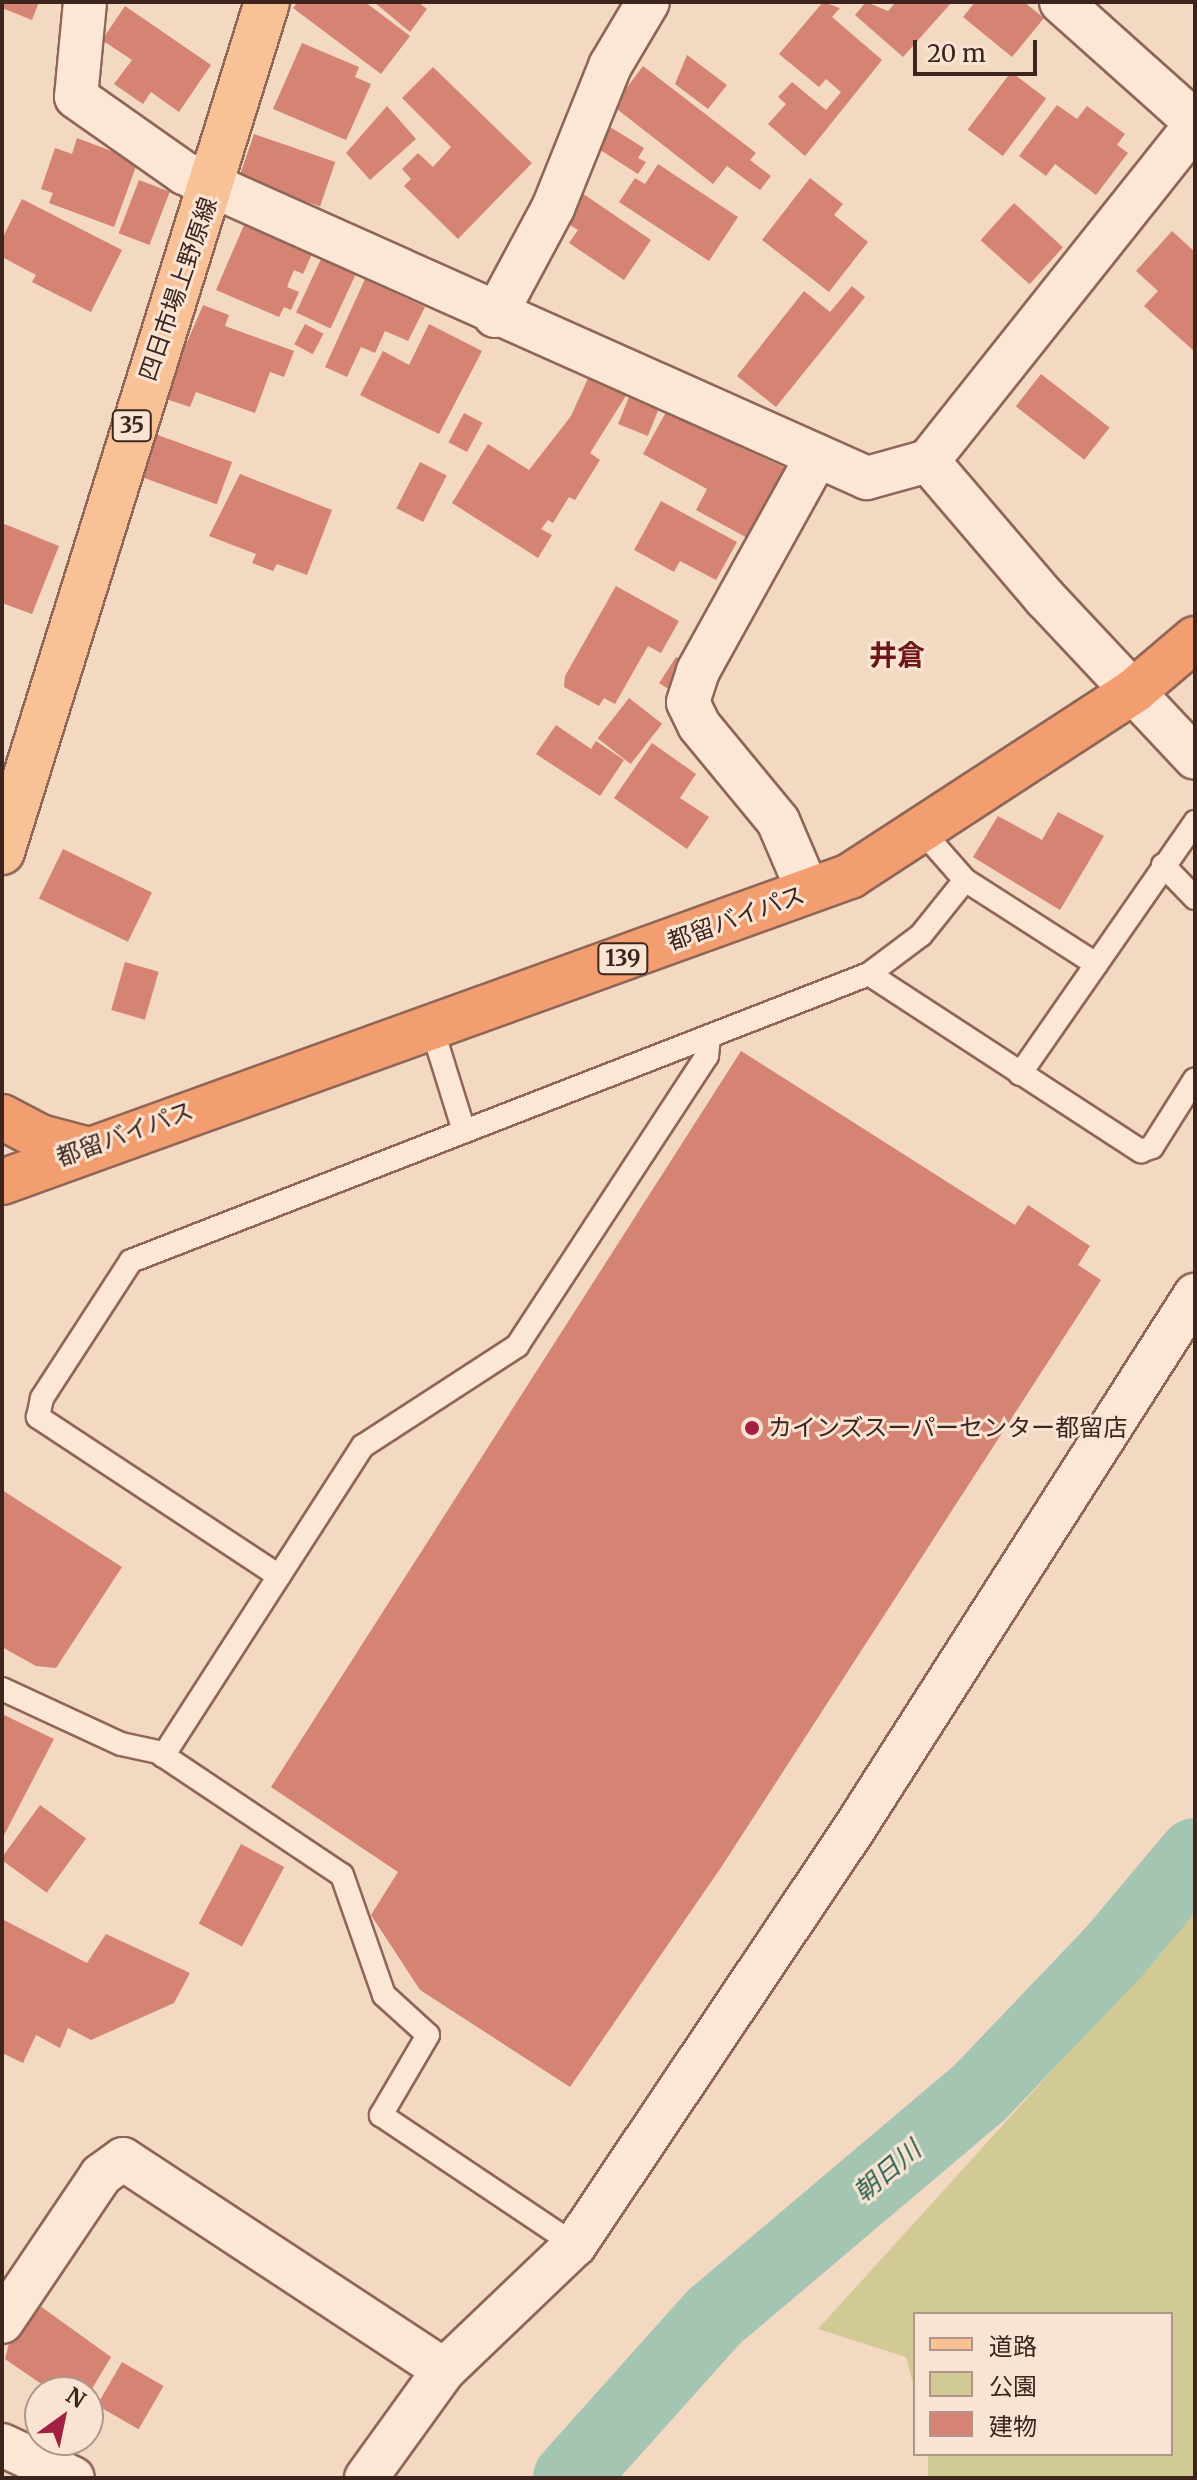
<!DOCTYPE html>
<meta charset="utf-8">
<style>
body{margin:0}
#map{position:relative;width:1197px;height:2480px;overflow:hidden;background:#f3d8c2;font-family:Merriweather,"Noto Sans JP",serif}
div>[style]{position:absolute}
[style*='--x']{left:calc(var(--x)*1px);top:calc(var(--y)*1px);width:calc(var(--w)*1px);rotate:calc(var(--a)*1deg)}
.green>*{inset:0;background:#d2ca94}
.river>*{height:74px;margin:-37px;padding:0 37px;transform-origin:37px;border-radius:37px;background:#a5c5b3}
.building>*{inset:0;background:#d58474;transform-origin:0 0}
.roads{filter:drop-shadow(2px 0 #8f6657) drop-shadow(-2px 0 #8f6657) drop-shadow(0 2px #8f6657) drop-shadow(0 -2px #8f6657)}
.service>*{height:22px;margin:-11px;padding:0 11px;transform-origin:11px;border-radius:11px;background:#fce7d6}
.minor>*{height:42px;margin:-21px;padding:0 21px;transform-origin:21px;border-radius:21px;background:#fce7d6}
.primary>*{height:44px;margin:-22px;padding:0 22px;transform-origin:22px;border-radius:22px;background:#f9c196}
.trunk>*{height:44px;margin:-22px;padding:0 22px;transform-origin:22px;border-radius:22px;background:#f29e70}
.dots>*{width:22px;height:22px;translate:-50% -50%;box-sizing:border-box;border:4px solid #f9e4d3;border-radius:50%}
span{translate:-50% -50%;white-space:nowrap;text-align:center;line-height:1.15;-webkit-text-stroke:6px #f9e4d3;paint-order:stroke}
.shield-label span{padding:2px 6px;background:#f9e4d3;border:2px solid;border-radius:6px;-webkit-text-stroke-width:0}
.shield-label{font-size:22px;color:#3d241d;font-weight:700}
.street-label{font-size:24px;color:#3d241d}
.poi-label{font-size:24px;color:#3d241d}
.left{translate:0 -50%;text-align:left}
.water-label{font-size:26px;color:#2a5e4e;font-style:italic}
.quarter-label{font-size:28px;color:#6e171b;font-weight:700}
.frame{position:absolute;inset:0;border:4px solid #3d241d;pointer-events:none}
.legend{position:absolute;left:913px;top:2312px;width:260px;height:144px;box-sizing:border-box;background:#f9e4d3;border:2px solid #ae978a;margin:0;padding:10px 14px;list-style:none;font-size:24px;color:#3d241d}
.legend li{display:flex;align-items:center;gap:16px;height:40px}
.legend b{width:40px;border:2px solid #ae978a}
.north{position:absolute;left:24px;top:2376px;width:80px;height:80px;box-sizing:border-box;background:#f9e4d3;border:2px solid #ae978a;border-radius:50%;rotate:33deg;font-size:22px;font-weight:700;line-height:32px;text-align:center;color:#3d241d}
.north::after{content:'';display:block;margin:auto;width:28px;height:36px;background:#a42043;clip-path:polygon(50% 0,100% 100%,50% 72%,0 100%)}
.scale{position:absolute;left:913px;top:40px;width:124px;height:36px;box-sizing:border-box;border:4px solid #3d241d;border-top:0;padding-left:10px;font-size:24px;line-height:28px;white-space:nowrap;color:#3d241d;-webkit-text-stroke:6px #f9e4d3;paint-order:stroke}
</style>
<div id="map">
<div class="green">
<i style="clip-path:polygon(1195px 1913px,1195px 2478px,928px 2478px,928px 2454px,1171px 2454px,1171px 2314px,915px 2314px,915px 2391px,906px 2357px,818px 2329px)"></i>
</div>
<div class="river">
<i style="--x:570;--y:2478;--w:216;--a:-48.2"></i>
<i style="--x:714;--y:2317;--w:350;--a:-40.2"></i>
<i style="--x:981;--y:2091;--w:190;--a:-46.3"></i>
<i style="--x:1112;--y:1954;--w:129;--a:-50"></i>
</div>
<div class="building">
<i style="clip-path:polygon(2px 2px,39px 2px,32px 20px,2px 8px)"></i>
<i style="clip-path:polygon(298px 2px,365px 2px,410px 36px,381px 74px,293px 8px)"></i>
<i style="clip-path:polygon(374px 2px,418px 2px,427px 9px,410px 32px)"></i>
<i style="clip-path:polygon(823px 2px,840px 8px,832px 17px,882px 60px,805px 156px,768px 124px,786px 104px,778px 97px,792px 82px,826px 110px,841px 92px,826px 79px,819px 87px,779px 54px)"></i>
<i style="clip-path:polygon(866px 2px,888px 11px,896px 2px,952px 2px,903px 57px,855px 15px)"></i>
<i style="clip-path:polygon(975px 2px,1024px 2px,1044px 18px,1012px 57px,963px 17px)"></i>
<i style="clip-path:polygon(125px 6px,211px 65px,179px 112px,151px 92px,143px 104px,114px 84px,132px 60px,102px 40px)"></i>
<i style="clip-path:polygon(302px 43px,359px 67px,355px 77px,371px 84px,346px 140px,273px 109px)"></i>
<i style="clip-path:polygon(687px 55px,727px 85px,708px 109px,675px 84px)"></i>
<i style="clip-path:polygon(643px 66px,756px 153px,750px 160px,771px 176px,760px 190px,727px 166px,713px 184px,613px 106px)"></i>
<i style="clip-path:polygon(433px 67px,532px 163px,458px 239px,404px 186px,411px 179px,402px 169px,418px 153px,433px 167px,451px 147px,402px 98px)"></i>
<i style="left:1011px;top:72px;width:44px;height:72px;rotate:37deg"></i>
<i style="clip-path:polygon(1057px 105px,1077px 119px,1087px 106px,1125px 134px,1117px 145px,1128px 153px,1096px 195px,1055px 164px,1046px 176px,1019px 156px)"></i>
<i style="clip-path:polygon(387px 106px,416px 139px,370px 180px,346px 153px)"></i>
<i style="clip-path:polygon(607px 125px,644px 148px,638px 158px,646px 162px,638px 174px,594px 146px)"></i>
<i style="left:254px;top:134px;width:86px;height:47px;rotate:19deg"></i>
<i style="clip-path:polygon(77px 138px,138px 161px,114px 227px,49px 203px,53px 193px,41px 189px,55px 148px,72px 154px)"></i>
<i style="clip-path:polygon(658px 164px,738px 217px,709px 261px,619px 202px,635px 178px,645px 184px)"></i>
<i style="clip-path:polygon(810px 178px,843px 204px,834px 215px,868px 242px,829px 292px,762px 240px)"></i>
<i style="left:139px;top:180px;width:33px;height:57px;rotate:21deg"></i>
<i style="clip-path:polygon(579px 191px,651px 240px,624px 280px,569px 243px,578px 230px,560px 219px)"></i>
<i style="clip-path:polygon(22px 199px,122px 250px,91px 312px,32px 282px,36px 275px,2px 257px,2px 239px)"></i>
<i style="left:1014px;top:203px;width:66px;height:50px;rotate:42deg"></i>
<i style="clip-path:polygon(244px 225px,312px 254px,303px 274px,294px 270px,287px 287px,299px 292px,291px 310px,284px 307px,279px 317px,216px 290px)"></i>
<i style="clip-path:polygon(1172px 231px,1195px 252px,1195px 352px,1144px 306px,1158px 291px,1136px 271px)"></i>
<i style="left:321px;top:259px;width:38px;height:59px;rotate:25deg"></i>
<i style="clip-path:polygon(365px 279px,425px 307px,408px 341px,385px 331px,375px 353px,361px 347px,347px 377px,325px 367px)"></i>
<i style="clip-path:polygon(852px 286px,865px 297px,776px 407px,737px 376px,804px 291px,830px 312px)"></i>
<i style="clip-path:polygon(203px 305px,229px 315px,225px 326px,294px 351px,284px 377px,270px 372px,255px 413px,196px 392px,190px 407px,163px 398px)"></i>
<i style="left:305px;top:324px;width:21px;height:23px;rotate:28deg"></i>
<i style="clip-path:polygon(429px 324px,482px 351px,439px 434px,360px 395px,383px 351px,409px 365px)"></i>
<i style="left:1041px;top:374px;width:87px;height:41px;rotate:38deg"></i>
<i style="clip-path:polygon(589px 376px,627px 394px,590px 453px,600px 460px,575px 500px,569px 497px,553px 523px,548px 520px,541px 529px,552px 535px,538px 558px,452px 503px,488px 444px,529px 470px,571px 416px)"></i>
<i style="left:629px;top:397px;width:32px;height:29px;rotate:22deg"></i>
<i style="clip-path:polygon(666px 412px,792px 471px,753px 541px,696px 510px,707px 489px,643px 454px)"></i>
<i style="left:464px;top:413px;width:21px;height:33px;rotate:28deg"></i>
<i style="left:155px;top:434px;width:82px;height:45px;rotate:20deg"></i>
<i style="left:420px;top:462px;width:30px;height:52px;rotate:27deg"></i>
<i style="clip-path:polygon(240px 474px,332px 510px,307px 575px,277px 564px,273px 571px,252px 563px,256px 554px,209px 536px)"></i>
<i style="clip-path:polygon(661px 501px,737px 542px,716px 580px,680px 561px,674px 572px,634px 550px)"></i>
<i style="clip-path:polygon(2px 523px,59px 546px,32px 614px,2px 603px)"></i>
<i style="clip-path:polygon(616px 586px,679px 621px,661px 653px,648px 646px,615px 704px,604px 698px,599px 706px,564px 687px,565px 676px)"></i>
<i style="left:676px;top:657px;width:17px;height:31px;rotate:33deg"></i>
<i style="left:629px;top:698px;width:42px;height:51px;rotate:38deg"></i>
<i style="clip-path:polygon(556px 725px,591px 749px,596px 741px,624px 760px,600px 796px,536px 754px)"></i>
<i style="clip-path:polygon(652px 743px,696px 774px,680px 798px,709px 817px,687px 849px,614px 798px)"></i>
<i style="clip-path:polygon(1058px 812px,1104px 836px,1060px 910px,973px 857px,998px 816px,1042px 840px)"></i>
<i style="left:63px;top:849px;width:99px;height:55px;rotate:26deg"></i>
<i style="left:125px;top:962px;width:35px;height:50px;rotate:16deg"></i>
<i style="clip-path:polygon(741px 1051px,1015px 1225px,1028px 1205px,1090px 1246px,1078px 1265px,1101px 1280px,722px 1866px,570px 2087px,420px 1990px,371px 1915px,398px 1872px,271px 1787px)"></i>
<i style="clip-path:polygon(2px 1490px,122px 1567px,56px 1668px,36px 1666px,2px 1647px)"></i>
<i style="clip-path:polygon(2px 1714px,54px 1739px,2px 1839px)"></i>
<i style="left:40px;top:1805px;width:57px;height:67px;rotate:36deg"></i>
<i style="left:241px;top:1844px;width:49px;height:90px;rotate:28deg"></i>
<i style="clip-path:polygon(2px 1919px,87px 1963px,106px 1934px,190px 1973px,174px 2003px,91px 2040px,68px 2028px,60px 2048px,36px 2035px,23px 2063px,2px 2053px)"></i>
<i style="clip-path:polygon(36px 2303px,111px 2357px,90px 2392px,53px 2392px,5px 2359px,15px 2320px)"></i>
<i style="left:122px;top:2362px;width:48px;height:50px;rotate:30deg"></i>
</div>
<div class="roads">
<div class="service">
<i style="--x:921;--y:830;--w:67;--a:48.7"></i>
<i style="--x:965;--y:880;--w:156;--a:32.7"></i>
<i style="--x:1163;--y:865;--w:46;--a:45.9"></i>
<i style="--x:869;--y:974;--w:325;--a:33.1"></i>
<i style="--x:1141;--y:1151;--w:12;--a:-20"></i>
<i style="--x:1152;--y:1147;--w:80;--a:-57.7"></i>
<i style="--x:431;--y:1025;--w:111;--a:72.7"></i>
<i style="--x:1020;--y:1074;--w:307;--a:-55.2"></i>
<i style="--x:279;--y:1576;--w:289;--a:-146.6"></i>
<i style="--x:38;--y:1417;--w:19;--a:-78"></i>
<i style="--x:42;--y:1398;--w:163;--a:-57"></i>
<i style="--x:131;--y:1261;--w:792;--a:-21.25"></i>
<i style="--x:869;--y:974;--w:65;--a:-36.9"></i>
<i style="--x:921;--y:935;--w:70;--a:-51.3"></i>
<i style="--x:2;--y:1689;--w:131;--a:24.8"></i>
<i style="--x:121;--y:1744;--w:38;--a:12"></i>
<i style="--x:158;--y:1752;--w:221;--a:33.8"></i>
<i style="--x:342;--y:1875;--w:127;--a:70.7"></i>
<i style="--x:384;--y:1995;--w:59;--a:42.3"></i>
<i style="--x:428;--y:2035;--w:93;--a:120.4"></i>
<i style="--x:381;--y:2115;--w:234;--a:33.8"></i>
<i style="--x:163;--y:1756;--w:369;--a:-57.2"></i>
<i style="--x:363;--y:1446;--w:184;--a:-33"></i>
<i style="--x:517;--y:1346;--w:347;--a:-56.8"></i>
<i style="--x:707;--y:1056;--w:20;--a:-84"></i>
</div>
<div class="minor">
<i style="--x:85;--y:2;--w:95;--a:95.4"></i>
<i style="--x:76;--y:97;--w:132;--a:35.1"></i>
<i style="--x:184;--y:173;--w:748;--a:24.06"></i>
<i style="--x:867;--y:478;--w:63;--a:-15.6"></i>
<i style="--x:928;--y:461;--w:429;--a:-51.5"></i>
<i style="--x:1061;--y:2;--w:180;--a:41.8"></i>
<i style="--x:495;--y:316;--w:123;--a:-61.8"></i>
<i style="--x:553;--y:208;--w:153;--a:-68.1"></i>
<i style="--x:610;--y:66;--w:74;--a:-59.3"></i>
<i style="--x:928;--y:461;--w:180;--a:49.5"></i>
<i style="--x:1045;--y:598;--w:219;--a:46.8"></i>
<i style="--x:808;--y:891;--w:76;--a:-113.2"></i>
<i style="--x:778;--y:821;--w:124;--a:-129.5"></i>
<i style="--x:699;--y:725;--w:25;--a:-116"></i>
<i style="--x:688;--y:702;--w:33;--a:-72"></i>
<i style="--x:698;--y:671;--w:246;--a:-61"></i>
<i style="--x:2;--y:2322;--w:177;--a:-56"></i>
<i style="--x:101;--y:2175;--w:27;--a:-36"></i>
<i style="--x:123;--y:2159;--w:384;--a:33.3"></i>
<i style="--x:2;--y:2445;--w:78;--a:24.9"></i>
<i style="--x:366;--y:2478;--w:133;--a:-54.2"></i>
<i style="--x:444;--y:2370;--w:181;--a:-43.7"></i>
<i style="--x:575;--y:2245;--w:501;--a:-56.15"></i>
<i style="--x:854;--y:1829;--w:634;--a:-57.44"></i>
</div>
<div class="primary">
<i style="--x:2;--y:852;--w:890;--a:-72.68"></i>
</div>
<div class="trunk">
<i style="--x:2;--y:1117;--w:43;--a:27.8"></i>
<i style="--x:40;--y:1137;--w:43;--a:14.7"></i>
<i style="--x:2;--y:1182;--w:902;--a:-19.84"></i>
<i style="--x:850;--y:876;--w:340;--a:-33.1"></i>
<i style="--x:1135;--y:690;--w:79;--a:-40.4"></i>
</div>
</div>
<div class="dots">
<i style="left:752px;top:1428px;background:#a42043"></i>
</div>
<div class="shield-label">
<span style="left:132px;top:426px">35</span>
<span style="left:623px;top:959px">139</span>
</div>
<div class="street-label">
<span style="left:178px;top:289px;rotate:-71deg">四日市場上野原線</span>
<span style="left:736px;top:918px;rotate:-20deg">都留バイパス</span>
<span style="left:125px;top:1134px;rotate:-20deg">都留バイパス</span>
</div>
<div class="poi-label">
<span class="left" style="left:768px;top:1428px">カインズスーパーセンター都留店</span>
</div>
<div class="water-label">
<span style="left:887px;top:2171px;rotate:-40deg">朝日川</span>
</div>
<div class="quarter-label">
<span style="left:897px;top:655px">井倉</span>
</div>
<div class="frame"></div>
<ul class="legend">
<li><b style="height:10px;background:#f9c196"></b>道路</li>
<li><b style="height:22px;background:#d2ca94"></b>公園</li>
<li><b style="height:22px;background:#d58474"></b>建物</li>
</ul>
<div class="north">N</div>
<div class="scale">20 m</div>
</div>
